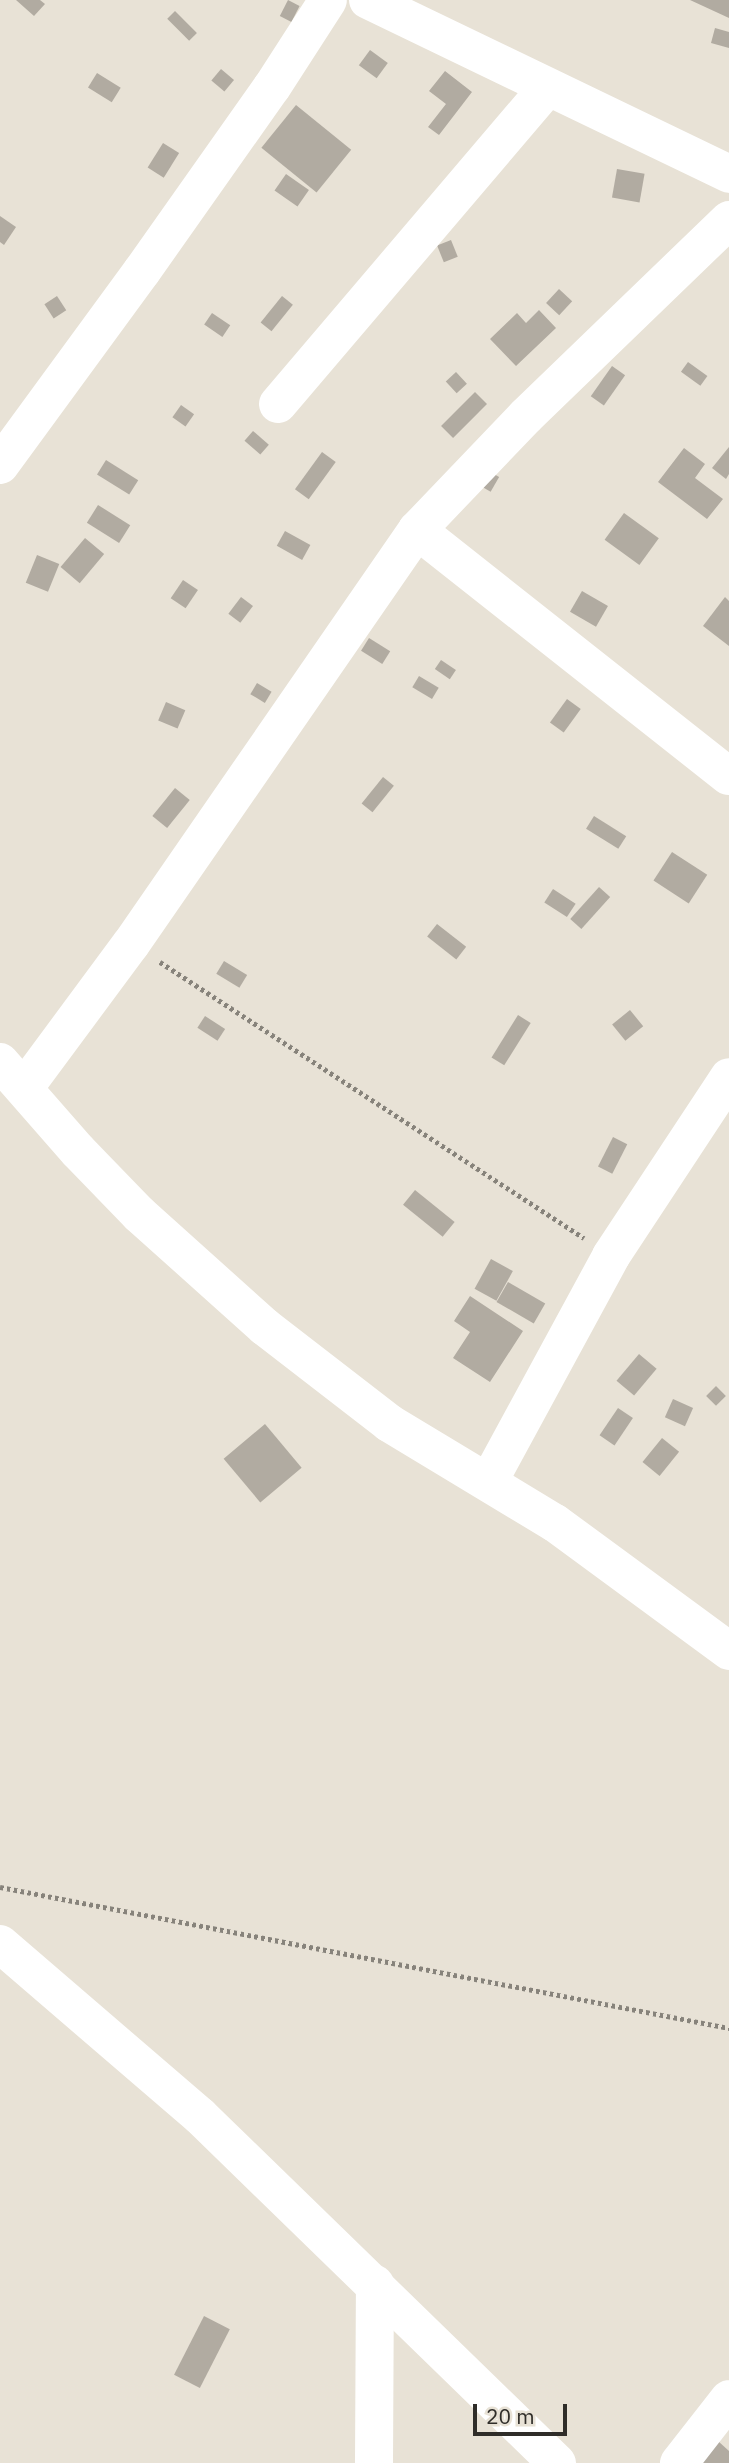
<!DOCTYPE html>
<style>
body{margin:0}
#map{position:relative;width:729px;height:2463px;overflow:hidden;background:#e8e2d6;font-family:"IBM Plex Sans",sans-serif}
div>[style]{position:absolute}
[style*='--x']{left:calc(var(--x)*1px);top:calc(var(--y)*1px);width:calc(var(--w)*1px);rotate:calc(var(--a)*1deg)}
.building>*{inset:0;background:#b1aba1;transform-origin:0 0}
.path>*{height:4.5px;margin-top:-2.25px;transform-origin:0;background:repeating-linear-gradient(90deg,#87837b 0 3.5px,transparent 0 7px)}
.minor>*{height:38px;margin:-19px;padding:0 19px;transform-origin:19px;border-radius:19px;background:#fff}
span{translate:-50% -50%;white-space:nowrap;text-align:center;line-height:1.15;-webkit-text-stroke:5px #e8e2d6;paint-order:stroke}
.scale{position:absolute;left:473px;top:2404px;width:94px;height:32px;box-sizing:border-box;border:4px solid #2f2d29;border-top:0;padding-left:9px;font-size:21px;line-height:24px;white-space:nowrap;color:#2f2d29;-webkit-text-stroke:5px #e8e2d6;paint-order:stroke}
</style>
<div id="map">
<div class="building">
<i style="clip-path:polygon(16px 0,40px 0,45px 4px,34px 16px)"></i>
<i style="left:288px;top:0;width:13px;height:18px;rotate:27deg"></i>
<i style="clip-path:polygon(690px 0,729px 0,729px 18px)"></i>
<i style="left:175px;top:11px;width:31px;height:11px;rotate:45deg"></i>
<i style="clip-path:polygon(715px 28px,729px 32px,729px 48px,711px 43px)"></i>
<i style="left:370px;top:50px;width:22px;height:19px;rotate:36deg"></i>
<i style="left:221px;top:69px;width:17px;height:15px;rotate:40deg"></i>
<i style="clip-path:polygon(445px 71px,472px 92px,439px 135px,428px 127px,446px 104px,429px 91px)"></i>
<i style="left:97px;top:73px;width:28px;height:17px;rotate:32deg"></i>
<i style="left:296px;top:105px;width:71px;height:55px;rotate:39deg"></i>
<i style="left:163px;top:143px;width:19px;height:29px;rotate:32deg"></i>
<i style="left:617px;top:169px;width:28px;height:29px;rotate:10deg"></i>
<i style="left:286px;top:174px;width:28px;height:20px;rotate:35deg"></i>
<i style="clip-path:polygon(0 216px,16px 227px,4px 245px,0 242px)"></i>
<i style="left:451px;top:240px;width:18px;height:15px;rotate:68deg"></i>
<i style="left:559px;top:289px;width:18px;height:19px;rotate:43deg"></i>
<i style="left:57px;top:296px;width:17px;height:15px;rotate:57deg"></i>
<i style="left:282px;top:296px;width:14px;height:34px;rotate:39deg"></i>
<i style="clip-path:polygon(539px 310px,556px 328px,516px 366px,490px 339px,517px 313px,526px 323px)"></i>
<i style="left:212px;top:313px;width:22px;height:14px;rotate:34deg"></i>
<i style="left:688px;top:362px;width:24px;height:12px;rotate:36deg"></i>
<i style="left:612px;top:366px;width:16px;height:37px;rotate:35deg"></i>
<i style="left:456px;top:372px;width:16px;height:14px;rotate:47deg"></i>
<i style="left:475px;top:392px;width:17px;height:48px;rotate:45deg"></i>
<i style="left:181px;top:405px;width:16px;height:15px;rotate:35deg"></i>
<i style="left:253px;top:431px;width:21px;height:13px;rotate:41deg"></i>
<i style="clip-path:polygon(729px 447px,729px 474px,726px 479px,712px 468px)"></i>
<i style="clip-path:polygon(684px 448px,705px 464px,695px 478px,723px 499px,707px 519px,658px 482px)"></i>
<i style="left:322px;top:452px;width:17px;height:46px;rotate:36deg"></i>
<i style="left:106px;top:460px;width:38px;height:17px;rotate:32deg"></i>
<i style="left:487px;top:470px;width:14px;height:17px;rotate:30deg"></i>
<i style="left:98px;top:505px;width:38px;height:21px;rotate:32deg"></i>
<i style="left:624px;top:513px;width:43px;height:33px;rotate:36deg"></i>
<i style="left:285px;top:531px;width:29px;height:17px;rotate:29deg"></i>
<i style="left:85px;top:538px;width:25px;height:38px;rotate:40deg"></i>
<i style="left:37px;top:555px;width:24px;height:30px;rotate:22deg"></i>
<i style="left:183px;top:580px;width:18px;height:22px;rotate:34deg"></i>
<i style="left:582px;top:591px;width:30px;height:24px;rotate:30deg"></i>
<i style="left:241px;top:597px;width:15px;height:21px;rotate:37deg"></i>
<i style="clip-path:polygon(725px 597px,729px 601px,729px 646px,703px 626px)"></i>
<i style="left:369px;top:638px;width:25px;height:15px;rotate:32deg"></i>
<i style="left:441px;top:660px;width:18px;height:11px;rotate:34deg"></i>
<i style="left:419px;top:676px;width:23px;height:13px;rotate:31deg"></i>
<i style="left:257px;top:683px;width:17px;height:13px;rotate:31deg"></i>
<i style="left:567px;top:699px;width:17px;height:29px;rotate:36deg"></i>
<i style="left:166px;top:702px;width:21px;height:20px;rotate:23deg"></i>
<i style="left:383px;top:777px;width:14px;height:34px;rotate:39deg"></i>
<i style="left:175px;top:788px;width:19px;height:36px;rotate:39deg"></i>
<i style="left:594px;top:816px;width:38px;height:15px;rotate:32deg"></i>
<i style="left:672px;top:852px;width:42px;height:34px;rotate:33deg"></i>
<i style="left:599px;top:887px;width:15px;height:43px;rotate:42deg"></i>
<i style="left:553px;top:889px;width:27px;height:16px;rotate:33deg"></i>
<i style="left:437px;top:924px;width:37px;height:16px;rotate:38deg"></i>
<i style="left:224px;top:961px;width:27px;height:15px;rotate:31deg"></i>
<i style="left:630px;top:1010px;width:21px;height:23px;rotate:51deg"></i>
<i style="left:518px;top:1015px;width:15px;height:50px;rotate:32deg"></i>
<i style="left:205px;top:1016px;width:24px;height:14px;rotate:33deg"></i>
<i style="left:613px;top:1137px;width:16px;height:33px;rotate:27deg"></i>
<i style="left:415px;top:1190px;width:51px;height:19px;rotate:39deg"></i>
<i style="left:491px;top:1259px;width:25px;height:34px;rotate:29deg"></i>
<i style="left:508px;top:1282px;width:43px;height:23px;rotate:30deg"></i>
<i style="clip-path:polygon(470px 1296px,523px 1331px,490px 1382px,453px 1358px,470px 1332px,454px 1321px)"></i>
<i style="left:639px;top:1354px;width:23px;height:35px;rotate:40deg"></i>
<i style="left:716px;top:1386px;width:14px;height:14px;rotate:45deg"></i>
<i style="left:673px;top:1399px;width:22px;height:20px;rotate:24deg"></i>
<i style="left:618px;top:1408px;width:18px;height:33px;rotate:34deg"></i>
<i style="left:265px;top:1424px;width:57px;height:54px;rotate:50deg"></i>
<i style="left:662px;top:1438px;width:22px;height:31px;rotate:39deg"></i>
<i style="left:204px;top:2316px;width:29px;height:66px;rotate:27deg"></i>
<i style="clip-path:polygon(718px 2441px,729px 2451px,729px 2463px,699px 2463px)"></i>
</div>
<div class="path">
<i style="--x:160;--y:962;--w:506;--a:33.06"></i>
<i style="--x:0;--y:1887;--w:743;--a:10.95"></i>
</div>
<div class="minor">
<i style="--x:368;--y:0;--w:401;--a:25.7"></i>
<i style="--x:278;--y:404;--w:415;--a:-49.6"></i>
<i style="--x:0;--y:465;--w:240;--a:-53.8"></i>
<i style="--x:142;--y:271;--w:225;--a:-54.8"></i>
<i style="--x:272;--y:87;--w:103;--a:-57.2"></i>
<i style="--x:417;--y:530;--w:397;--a:38.3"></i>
<i style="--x:0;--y:1062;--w:118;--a:48.8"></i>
<i style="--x:78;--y:1151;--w:88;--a:45.9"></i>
<i style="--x:139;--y:1214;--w:169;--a:41.9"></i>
<i style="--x:265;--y:1327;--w:157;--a:37.7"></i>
<i style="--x:389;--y:1423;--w:194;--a:31.1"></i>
<i style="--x:555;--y:1523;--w:216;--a:36.3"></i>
<i style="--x:25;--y:1087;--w:178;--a:-53.5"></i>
<i style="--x:131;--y:944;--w:503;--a:-55.36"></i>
<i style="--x:417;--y:530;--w:158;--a:-46.3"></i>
<i style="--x:526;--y:416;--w:282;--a:-44"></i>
<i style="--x:489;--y:1481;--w:256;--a:-61.5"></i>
<i style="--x:611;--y:1256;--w:214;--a:-56.6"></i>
<i style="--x:0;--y:1944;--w:264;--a:40.7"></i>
<i style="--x:200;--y:2116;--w:498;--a:44.2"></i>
<i style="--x:374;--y:2463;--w:179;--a:-89.7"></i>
<i style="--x:679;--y:2463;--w:81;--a:-52"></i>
</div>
<div class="scale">20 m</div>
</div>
